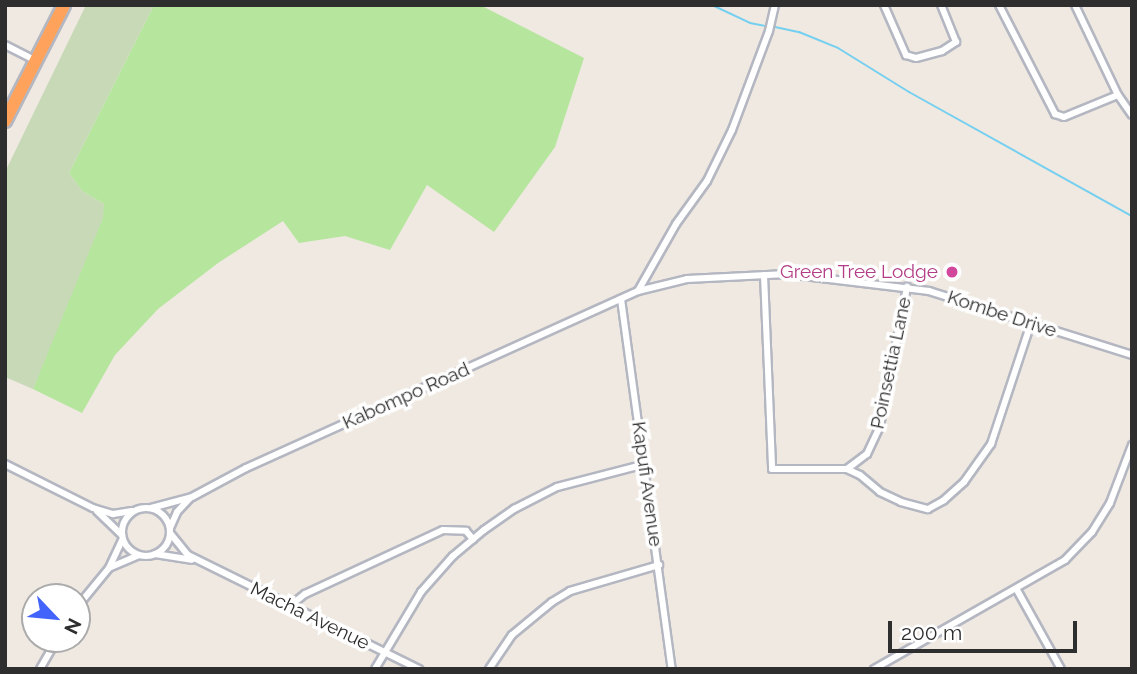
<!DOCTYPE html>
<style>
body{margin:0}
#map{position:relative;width:1137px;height:674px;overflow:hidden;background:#efe9e1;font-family:Raleway,sans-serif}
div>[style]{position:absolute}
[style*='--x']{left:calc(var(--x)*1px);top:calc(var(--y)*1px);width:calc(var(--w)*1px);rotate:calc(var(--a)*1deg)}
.green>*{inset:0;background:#b6e59e}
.cemetery>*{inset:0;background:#c8d9b8}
.stream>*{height:2px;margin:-1px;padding:0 1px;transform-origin:1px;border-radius:1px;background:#75cff0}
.roads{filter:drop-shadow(2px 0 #b4b7c1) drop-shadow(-2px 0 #b4b7c1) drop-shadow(0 2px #b4b7c1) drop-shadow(0 -2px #b4b7c1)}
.street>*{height:6px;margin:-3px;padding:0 3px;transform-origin:3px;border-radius:3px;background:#fff}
.street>.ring{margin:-3px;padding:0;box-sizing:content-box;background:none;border:6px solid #fff;border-radius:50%}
.highway>*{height:12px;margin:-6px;padding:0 6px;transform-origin:6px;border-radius:6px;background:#ffa35c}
.dots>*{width:19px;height:19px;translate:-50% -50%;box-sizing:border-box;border:4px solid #fff;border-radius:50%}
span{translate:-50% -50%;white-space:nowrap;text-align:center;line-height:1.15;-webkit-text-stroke:7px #fff;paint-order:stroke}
.hotel-label{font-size:19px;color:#b23c85}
.right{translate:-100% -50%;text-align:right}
.street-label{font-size:19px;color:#2e2e2e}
.frame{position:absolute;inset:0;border:7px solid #2e2e2e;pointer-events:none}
.north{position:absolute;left:21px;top:583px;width:70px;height:70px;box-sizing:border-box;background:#fff;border:2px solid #ababab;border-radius:50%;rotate:116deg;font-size:19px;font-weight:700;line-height:28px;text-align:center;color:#2e2e2e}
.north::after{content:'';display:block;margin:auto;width:24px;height:32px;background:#4264fb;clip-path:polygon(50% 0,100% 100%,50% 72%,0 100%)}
.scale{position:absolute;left:888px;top:621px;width:189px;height:32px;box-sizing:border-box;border:4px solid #2e2e2e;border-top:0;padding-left:9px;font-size:21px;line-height:24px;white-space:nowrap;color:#2e2e2e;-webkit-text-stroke:5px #fff;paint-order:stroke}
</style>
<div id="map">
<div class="green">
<i style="clip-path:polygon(154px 5px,480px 5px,584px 58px,555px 147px,494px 232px,427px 185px,390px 250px,345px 236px,299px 243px,283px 221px,218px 263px,158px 309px,115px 355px,82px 413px,33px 389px,104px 204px,82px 191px,69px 173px)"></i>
</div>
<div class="cemetery">
<i style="clip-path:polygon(86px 5px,154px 5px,69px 173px,82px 191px,104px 204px,103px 218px,33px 389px,5px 377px,5px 172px)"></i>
</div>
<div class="stream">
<i style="--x:712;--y:5;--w:42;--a:25.3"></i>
<i style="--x:750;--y:23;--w:15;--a:11"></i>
<i style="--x:775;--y:27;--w:25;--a:12"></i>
<i style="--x:799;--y:32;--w:42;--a:22.3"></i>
<i style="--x:838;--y:48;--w:84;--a:31.8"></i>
<i style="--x:909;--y:92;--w:255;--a:29.1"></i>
</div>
<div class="roads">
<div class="street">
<i style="--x:884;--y:5;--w:55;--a:66.3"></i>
<i style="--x:906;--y:55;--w:10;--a:17"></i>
<i style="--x:916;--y:58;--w:27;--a:-15"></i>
<i style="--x:942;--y:51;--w:17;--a:-33"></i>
<i style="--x:956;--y:42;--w:40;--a:-112"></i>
<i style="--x:999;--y:5;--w:123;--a:62.8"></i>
<i style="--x:1055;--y:114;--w:9;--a:18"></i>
<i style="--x:1064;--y:117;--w:58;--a:-22.2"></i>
<i style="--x:1075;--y:5;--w:100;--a:64.5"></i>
<i style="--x:1118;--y:95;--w:24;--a:55"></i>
<i style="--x:5;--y:45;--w:34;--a:27"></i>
<i style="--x:764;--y:275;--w:194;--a:87.6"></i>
<i style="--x:772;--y:469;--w:75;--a:0"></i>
<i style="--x:847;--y:469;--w:14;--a:25"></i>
<i style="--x:860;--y:475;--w:26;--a:40"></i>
<i style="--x:880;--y:492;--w:23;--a:25"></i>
<i style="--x:901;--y:502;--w:28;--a:15"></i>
<i style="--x:928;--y:509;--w:18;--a:-29"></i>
<i style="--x:944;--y:500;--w:27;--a:-42"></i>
<i style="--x:964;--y:482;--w:47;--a:-54.6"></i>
<i style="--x:991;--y:444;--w:127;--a:-71.7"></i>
<i style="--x:638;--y:291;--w:77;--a:-60.4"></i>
<i style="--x:676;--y:224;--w:53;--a:-54.2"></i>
<i style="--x:707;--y:181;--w:57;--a:-63.9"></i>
<i style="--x:732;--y:130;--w:106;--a:-69.5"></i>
<i style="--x:769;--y:31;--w:27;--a:-77"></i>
<i style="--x:621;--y:299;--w:373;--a:82.2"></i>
<i style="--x:5;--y:464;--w:98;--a:26.6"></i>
<i style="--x:93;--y:508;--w:21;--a:17"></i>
<i style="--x:113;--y:514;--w:19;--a:-9"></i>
<i style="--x:847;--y:469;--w:25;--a:-37"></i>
<i style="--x:867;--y:454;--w:31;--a:-65"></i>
<i style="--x:880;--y:426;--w:142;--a:-79"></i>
<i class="ring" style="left:122px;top:508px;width:42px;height:42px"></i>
<i style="--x:151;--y:508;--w:42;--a:-15"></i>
<i style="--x:192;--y:497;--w:61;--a:-28.2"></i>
<i style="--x:246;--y:468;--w:430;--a:-24.3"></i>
<i style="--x:638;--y:291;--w:50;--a:-13.8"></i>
<i style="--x:687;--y:279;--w:100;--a:-2.9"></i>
<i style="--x:787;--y:274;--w:143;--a:6.8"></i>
<i style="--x:929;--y:291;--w:213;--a:17.5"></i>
<i style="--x:97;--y:511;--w:35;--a:44"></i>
<i style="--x:170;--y:528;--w:17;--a:-66"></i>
<i style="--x:177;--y:512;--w:19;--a:-47"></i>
<i style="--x:170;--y:533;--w:28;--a:51"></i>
<i style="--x:188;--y:555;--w:258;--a:26.3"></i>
<i style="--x:155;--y:554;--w:37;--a:9"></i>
<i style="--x:111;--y:567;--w:30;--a:-23"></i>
<i style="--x:1017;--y:590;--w:90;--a:60.9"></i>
<i style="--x:290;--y:606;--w:19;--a:-39"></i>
<i style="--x:305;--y:594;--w:152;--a:-24.9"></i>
<i style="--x:443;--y:530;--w:23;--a:2"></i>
<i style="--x:466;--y:531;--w:11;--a:49"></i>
<i style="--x:77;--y:607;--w:50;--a:-50.6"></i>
<i style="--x:109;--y:568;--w:31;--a:-65"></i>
<i style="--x:40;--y:669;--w:34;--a:-60"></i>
<i style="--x:375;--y:669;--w:90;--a:-59.1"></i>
<i style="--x:421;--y:592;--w:48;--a:-48.4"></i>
<i style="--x:453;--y:556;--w:40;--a:-40"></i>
<i style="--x:484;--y:530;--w:37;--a:-35"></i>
<i style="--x:514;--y:509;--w:48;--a:-27.1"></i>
<i style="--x:557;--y:487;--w:91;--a:-14.6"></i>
<i style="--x:489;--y:669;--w:41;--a:-55.9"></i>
<i style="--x:512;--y:635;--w:52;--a:-39.5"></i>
<i style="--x:552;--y:602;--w:21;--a:-31"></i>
<i style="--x:570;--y:591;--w:93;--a:-16.3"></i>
<i style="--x:874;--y:669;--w:220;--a:-29.7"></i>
<i style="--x:1065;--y:560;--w:39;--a:-46"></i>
<i style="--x:1092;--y:532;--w:34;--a:-58"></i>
<i style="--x:1110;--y:503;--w:62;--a:-69.2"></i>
</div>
<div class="highway">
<i style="--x:5;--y:121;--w:130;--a:-63"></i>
</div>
</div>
<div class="dots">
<i style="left:952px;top:272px;background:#d1479c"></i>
</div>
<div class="hotel-label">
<span class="right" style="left:938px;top:272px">Green Tree Lodge</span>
</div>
<div class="street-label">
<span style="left:1002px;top:314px;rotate:18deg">Kombe Drive</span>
<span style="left:891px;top:363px;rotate:-78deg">Poinsettia Lane</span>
<span style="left:406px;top:396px;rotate:-24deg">Kabompo Road</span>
<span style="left:647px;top:484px;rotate:82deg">Kapufi Avenue</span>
<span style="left:310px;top:616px;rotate:26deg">Macha Avenue</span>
</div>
<div class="frame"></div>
<div class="north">N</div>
<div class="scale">200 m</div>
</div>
